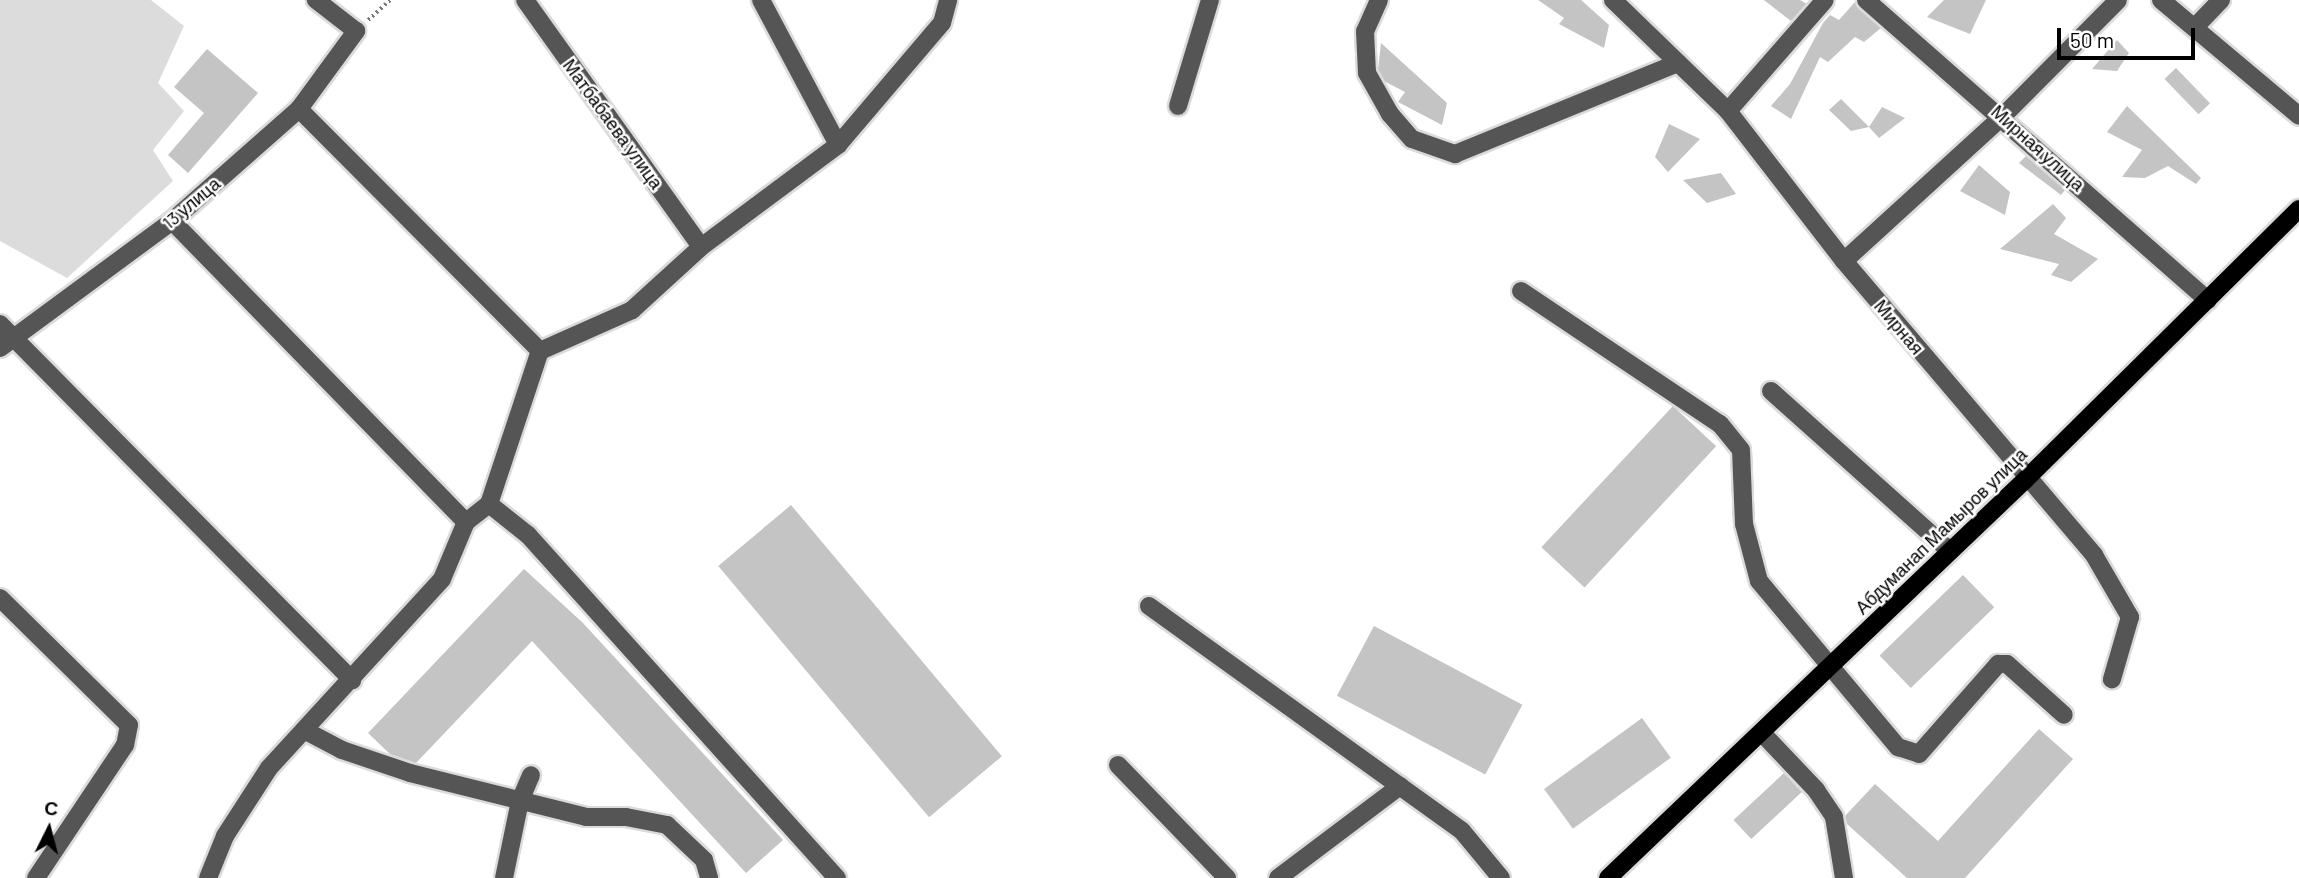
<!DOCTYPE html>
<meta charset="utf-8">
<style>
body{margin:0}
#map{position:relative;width:2299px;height:878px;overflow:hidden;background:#fff;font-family:Barlow,sans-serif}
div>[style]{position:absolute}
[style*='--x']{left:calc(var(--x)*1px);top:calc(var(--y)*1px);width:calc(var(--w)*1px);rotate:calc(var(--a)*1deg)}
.green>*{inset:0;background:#dcdcdc}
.building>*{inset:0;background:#c4c4c4;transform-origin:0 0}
.path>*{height:3.5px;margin-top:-1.75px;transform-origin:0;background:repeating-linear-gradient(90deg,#777 0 2px,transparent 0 5.5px)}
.roads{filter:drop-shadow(2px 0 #dbdbdb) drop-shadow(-2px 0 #dbdbdb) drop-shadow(0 2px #dbdbdb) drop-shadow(0 -2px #dbdbdb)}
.minor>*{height:18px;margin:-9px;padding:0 9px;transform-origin:9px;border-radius:9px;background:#555}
.major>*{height:18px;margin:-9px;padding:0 9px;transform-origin:9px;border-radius:9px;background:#000}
span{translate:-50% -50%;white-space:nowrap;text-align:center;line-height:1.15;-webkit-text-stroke:5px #fff;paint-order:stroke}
.street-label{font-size:18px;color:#000}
.north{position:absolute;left:14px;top:794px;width:70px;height:70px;-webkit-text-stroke:5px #fff;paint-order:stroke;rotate:6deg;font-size:19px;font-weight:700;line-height:28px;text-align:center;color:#000}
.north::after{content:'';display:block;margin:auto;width:24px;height:32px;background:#000;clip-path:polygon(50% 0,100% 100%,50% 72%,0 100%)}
.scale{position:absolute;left:2057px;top:28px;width:138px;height:32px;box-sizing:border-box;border:4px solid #000;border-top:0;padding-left:9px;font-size:21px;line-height:24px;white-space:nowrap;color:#000;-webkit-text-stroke:5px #fff;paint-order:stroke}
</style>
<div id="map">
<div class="green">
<i style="clip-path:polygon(0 0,151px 0,184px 26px,158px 83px,184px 111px,153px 150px,173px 181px,67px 278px,0 241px)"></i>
</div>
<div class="building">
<i style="clip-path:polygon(1538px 0,1581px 0,1609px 25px,1604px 48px,1559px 24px,1564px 18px)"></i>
<i style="clip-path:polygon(1764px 0,1800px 0,1807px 4px,1791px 21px)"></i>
<i style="clip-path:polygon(1944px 0,1986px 0,1970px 34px,1927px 17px)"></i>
<i style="clip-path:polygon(1855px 2px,1881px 28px,1864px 42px,1855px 37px,1828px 62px,1820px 57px,1791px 119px,1771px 106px,1790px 84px,1823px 23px,1830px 15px,1839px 20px)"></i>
<i style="clip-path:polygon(2117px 40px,2129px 53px,2117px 71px,2092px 69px)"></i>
<i style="clip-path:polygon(1381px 43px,1447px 103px,1442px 125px,1398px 102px,1405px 92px,1384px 81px,1378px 70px)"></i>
<i style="clip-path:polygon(207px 49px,258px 93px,188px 173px,168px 155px,204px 113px,174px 87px)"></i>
<i style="left:2176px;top:68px;width:49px;height:16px;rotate:46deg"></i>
<i style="clip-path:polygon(1841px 99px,1869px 127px,1851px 131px,1829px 110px)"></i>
<i style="clip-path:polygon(2127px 106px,2201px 178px,2196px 184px,2168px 166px,2145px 178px,2122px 177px,2142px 150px,2107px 132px)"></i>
<i style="clip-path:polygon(1882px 107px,1905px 118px,1879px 138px,1869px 127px)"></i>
<i style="clip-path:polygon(1669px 124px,1700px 139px,1668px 172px,1655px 157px)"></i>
<i style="clip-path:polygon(2026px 156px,2065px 190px,2061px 195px,2019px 163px)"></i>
<i style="clip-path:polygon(1979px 165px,2010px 192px,2005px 215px,1960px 191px)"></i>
<i style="clip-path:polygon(1721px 173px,1736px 194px,1707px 203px,1683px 180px)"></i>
<i style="clip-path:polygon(2053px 204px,2066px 218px,2054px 234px,2098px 259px,2071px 282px,2051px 275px,2059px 264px,2000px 249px)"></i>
<i style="left:1673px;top:406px;width:59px;height:193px;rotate:43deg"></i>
<i style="left:791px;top:505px;width:328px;height:95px;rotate:50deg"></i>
<i style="clip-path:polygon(524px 569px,582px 622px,783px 840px,746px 873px,532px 641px,416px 763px,390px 754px,368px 733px)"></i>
<i style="left:1963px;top:575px;width:45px;height:116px;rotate:46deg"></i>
<i style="left:1374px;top:626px;width:168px;height:79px;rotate:28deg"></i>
<i style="left:1642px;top:718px;width:49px;height:121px;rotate:54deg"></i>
<i style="clip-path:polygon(2039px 729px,2073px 759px,1965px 878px,1907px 878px,1847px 824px,1845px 816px,1875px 784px,1938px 841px)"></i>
<i style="left:1784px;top:773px;width:26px;height:69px;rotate:47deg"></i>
</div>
<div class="path">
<i style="--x:368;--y:20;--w:30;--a:-42"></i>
</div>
<div class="roads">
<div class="minor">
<i style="--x:525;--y:0;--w:303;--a:54.5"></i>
<i style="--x:761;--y:0;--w:164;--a:62"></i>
<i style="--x:1379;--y:0;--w:34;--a:114"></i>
<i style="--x:1365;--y:31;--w:42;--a:87.3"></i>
<i style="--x:1367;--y:73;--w:47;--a:60.7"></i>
<i style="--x:1390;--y:114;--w:33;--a:49"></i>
<i style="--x:1412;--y:139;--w:46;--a:19.2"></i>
<i style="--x:1455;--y:154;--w:241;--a:-22.2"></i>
<i style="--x:1613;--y:0;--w:160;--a:44"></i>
<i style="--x:1728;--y:111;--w:190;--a:52.3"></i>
<i style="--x:1844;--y:261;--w:386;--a:49.6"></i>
<i style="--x:2094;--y:555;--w:72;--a:59.9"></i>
<i style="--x:2130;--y:617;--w:65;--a:106.2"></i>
<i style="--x:1866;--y:0;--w:455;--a:41.3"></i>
<i style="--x:2161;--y:0;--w:180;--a:40"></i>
<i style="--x:2196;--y:26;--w:36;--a:-46"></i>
<i style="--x:1178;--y:106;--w:111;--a:-73.2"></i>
<i style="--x:299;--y:109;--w:342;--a:45.1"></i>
<i style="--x:1728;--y:111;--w:147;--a:-48.9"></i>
<i style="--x:172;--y:221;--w:421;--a:45.7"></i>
<i style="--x:1844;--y:261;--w:215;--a:-42.4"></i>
<i style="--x:2003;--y:116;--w:163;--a:-45.2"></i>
<i style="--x:1521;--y:291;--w:239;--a:33.8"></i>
<i style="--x:1720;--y:424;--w:33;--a:51"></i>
<i style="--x:1741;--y:450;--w:74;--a:87.7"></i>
<i style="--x:1744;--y:524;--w:59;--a:75.3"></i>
<i style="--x:1759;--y:581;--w:217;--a:50.1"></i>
<i style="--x:1898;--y:747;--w:22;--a:18"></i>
<i style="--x:1919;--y:754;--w:120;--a:-48.7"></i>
<i style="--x:1998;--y:664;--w:9;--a:0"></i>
<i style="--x:2007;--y:664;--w:76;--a:41.8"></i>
<i style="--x:0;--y:324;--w:501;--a:45.32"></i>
<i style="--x:0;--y:348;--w:214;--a:-36.4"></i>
<i style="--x:172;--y:221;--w:169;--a:-41.4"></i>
<i style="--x:299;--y:109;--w:97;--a:-53.8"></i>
<i style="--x:356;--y:31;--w:51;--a:-142.2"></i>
<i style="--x:1771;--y:391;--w:240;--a:41.8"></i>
<i style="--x:489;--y:504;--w:50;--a:38.5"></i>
<i style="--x:528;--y:535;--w:462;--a:48"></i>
<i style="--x:0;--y:598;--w:181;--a:44.6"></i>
<i style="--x:129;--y:725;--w:20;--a:101"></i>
<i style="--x:125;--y:745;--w:160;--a:123.8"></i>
<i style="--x:1149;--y:606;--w:385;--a:35.7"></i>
<i style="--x:1462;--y:831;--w:61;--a:50.3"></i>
<i style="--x:304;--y:730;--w:43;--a:27.8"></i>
<i style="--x:342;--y:750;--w:72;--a:18.7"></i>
<i style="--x:410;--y:773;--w:181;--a:14"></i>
<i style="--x:586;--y:817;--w:40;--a:0"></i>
<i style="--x:626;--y:817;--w:42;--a:11"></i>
<i style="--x:667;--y:825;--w:51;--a:43.4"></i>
<i style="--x:704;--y:860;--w:19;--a:74"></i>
<i style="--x:1762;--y:733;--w:79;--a:46.5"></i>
<i style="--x:1816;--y:790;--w:32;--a:56"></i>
<i style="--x:1834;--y:817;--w:62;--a:80.7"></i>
<i style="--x:1118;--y:765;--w:157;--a:46"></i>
<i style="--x:208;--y:878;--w:45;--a:-68"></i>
<i style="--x:225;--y:836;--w:81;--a:-57.1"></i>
<i style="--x:269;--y:768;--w:256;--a:-47.5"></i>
<i style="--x:442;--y:579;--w:62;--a:-67.2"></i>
<i style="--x:466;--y:522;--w:29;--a:-38"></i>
<i style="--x:489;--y:504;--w:161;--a:-71.6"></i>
<i style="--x:540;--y:351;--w:101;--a:-24"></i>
<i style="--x:632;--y:310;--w:93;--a:-42.4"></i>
<i style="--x:701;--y:247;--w:171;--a:-36.7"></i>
<i style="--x:838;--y:145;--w:160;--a:-49.6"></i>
<i style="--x:942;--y:23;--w:24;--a:-75"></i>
<i style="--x:504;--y:878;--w:79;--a:-78.3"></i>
<i style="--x:520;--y:801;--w:28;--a:-67"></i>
<i style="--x:1278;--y:878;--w:153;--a:-37"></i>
</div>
<div class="major">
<i style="--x:1608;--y:878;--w:578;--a:-43.67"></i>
<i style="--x:2026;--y:479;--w:384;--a:-44.7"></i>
</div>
</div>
<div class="street-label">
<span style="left:613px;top:124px;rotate:54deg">Матбабаева улица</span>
<span style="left:2038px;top:148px;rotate:42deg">Мирная улица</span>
<span style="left:191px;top:203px;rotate:-40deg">13 улица</span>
<span style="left:1899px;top:327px;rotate:50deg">Мирная</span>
<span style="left:1941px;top:531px;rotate:-44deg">Абдуманап Мамыров улица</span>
</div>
<div class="north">С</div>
<div class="scale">50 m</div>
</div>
